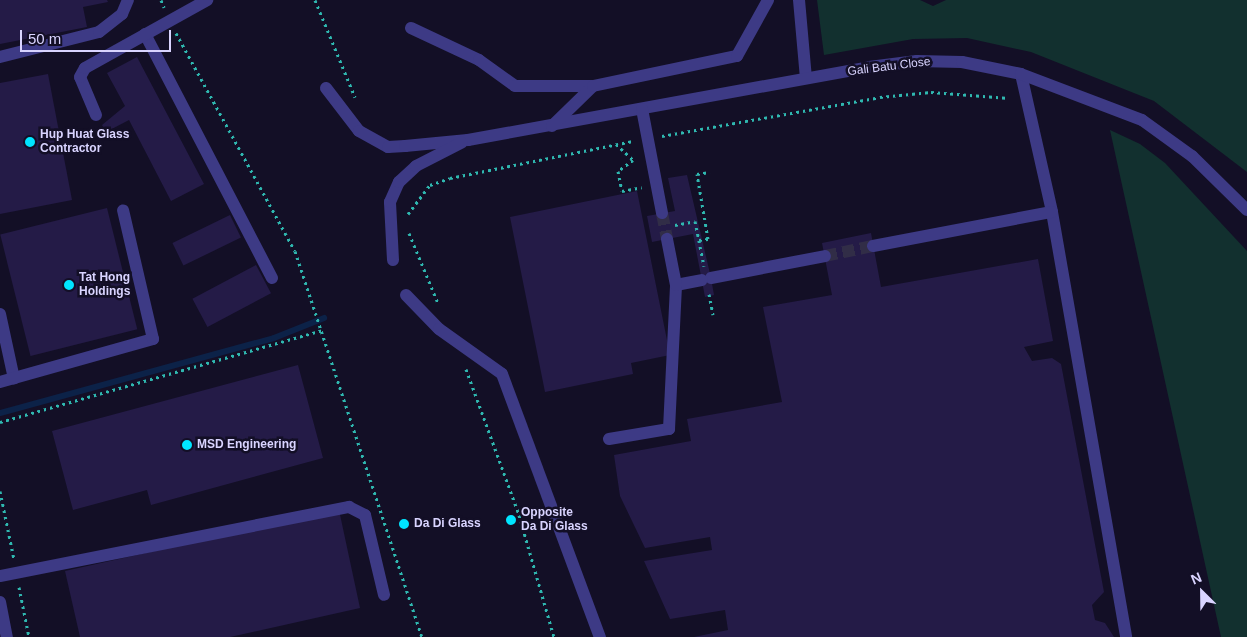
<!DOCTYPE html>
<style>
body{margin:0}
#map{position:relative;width:1247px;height:637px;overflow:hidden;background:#130f26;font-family:Helvetica,sans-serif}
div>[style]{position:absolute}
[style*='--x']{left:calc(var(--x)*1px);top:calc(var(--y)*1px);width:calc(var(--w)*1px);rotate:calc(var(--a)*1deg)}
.green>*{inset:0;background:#12302f}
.stream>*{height:6px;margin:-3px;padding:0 3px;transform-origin:3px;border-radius:3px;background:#0c2248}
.building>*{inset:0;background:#241b47;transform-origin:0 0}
.minor-tunnel>*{height:12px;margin-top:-6px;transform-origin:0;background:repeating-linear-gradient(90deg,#312d47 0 12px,transparent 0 18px)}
.path>*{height:3px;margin-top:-1.5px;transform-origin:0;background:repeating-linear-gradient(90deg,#2fb8b0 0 2.5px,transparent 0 6.5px)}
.minor>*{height:12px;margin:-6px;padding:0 6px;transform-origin:6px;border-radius:6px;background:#3d3a85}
.dots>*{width:14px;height:14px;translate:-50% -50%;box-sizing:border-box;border:2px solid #130f26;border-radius:50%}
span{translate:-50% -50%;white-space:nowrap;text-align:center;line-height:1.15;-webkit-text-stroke:5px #130f26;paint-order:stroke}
.street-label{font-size:12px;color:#d9d4ff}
.poi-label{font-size:12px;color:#d9d4ff;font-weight:700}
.left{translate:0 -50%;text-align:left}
.north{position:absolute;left:1177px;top:567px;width:50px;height:50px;-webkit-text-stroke:4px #130f26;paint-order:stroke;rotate:337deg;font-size:14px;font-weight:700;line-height:20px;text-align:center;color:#d9d4ff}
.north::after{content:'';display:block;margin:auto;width:18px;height:22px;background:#d9d4ff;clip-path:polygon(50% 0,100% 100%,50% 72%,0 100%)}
.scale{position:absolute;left:20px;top:30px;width:151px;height:22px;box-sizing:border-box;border:2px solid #d9d4ff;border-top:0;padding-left:6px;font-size:15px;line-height:18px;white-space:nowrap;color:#d9d4ff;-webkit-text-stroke:4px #130f26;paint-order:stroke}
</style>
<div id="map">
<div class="green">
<i style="clip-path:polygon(817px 0,920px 0,933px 6px,946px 0,1247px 0,1247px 172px,1154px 101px,1031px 52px,967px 38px,913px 39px,824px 55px)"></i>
<i style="clip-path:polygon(1110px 130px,1140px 144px,1165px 163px,1247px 251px,1247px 637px,1221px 637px)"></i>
</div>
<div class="stream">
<i style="--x:0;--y:413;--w:284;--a:-15.3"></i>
<i style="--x:274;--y:338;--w:54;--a:-21.8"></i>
</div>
<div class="building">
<i style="clip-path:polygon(0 0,107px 0,108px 2px,83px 7px,87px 27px,0 44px)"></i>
<i style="clip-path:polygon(137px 57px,204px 184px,171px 201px,129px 120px,106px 132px,102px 125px,125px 106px,107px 73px)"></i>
<i style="clip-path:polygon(48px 74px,72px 200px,0 214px,0 83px)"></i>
<i style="clip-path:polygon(687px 175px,711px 278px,714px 295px,710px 296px,705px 297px,693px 234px,652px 242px,647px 216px,675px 211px,668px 178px)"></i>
<i style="clip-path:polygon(637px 191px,670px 355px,631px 363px,633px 374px,545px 392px,510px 217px)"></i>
<i style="left:107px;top:208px;width:125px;height:110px;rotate:76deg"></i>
<i style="left:230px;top:215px;width:25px;height:64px;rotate:64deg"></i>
<i style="clip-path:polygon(871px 233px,881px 287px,1038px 259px,1053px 341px,1024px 347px,1032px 361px,1052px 358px,1061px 364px,1104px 592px,1092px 605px,1095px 620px,1105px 623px,1114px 637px,694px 637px,728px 630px,725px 610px,670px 619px,644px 561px,712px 550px,710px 537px,645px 548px,620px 496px,614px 455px,691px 441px,687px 419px,782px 402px,763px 307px,832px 295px,822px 243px)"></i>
<i style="left:256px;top:265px;width:32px;height:72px;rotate:62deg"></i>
<i style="clip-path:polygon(298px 365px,323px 458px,151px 505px,147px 490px,73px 510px,52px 431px)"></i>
<i style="clip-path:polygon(339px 510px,360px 608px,230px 637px,80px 637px,65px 571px)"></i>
</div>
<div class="minor-tunnel">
<i style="--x:662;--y:213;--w:26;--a:79"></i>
<i style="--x:825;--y:256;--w:49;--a:-11.8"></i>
</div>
<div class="path">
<i style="--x:161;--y:0;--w:8;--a:67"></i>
<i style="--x:315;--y:0;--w:105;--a:67.6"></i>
<i style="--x:176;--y:33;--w:248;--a:61.4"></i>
<i style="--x:295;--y:251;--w:406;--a:71.8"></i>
<i style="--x:662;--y:136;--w:221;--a:-10.1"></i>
<i style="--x:880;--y:97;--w:51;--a:-5.6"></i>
<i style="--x:931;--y:92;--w:78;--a:4.4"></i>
<i style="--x:616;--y:144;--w:23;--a:43"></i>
<i style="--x:633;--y:160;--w:19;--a:144"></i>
<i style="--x:618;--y:171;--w:20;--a:79"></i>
<i style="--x:622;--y:191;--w:20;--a:-11"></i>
<i style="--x:408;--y:214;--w:36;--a:-53"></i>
<i style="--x:430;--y:185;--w:21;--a:-19"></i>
<i style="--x:450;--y:178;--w:188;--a:-11.4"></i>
<i style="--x:675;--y:225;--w:20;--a:-11"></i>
<i style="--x:695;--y:221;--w:46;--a:78.7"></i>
<i style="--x:409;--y:233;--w:76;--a:67.5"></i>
<i style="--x:699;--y:240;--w:9;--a:-6"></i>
<i style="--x:708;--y:239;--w:66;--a:-99.6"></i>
<i style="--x:697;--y:174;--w:13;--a:-9"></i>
<i style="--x:709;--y:294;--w:21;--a:79"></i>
<i style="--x:466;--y:369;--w:155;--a:70"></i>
<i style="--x:519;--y:515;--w:127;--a:74"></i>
<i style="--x:0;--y:422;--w:337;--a:-15.9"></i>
<i style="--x:0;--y:491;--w:69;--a:78.4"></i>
<i style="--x:19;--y:587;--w:51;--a:78.7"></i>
</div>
<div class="minor">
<i style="--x:799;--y:0;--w:78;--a:84.9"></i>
<i style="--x:411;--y:28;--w:75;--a:25.2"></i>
<i style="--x:479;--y:60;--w:44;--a:35.8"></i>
<i style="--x:515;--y:86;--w:78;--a:0"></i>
<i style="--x:145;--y:34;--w:275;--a:62.5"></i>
<i style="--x:0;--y:57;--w:102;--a:-14.2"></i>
<i style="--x:99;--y:32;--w:29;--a:-38"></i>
<i style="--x:122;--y:14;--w:15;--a:-67"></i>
<i style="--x:1021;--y:74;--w:141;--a:77.3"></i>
<i style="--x:1052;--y:212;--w:431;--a:80.1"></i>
<i style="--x:326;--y:88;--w:54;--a:52.5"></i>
<i style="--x:359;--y:131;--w:33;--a:29"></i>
<i style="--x:388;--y:147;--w:17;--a:-3"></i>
<i style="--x:405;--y:146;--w:63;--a:-5.4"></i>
<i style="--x:468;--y:140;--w:408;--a:-10.3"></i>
<i style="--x:869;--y:67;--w:48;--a:-7.1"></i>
<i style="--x:917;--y:61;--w:45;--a:1.3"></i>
<i style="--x:962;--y:62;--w:60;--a:11.5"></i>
<i style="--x:1021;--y:74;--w:129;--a:20.8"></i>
<i style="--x:1142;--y:120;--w:62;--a:35.8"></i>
<i style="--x:1192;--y:156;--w:77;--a:44.5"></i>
<i style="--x:642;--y:109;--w:106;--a:79.1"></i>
<i style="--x:96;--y:115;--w:41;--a:-112.8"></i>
<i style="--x:80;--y:77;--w:10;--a:-61"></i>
<i style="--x:85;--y:68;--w:140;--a:-29.1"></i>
<i style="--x:552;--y:126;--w:57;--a:-44.3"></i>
<i style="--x:593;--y:86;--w:147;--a:-11.8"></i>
<i style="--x:737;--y:56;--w:64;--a:-61"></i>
<i style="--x:873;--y:246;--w:182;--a:-10.8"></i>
<i style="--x:393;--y:260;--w:58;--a:-93"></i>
<i style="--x:390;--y:202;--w:22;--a:-66"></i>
<i style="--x:399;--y:182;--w:23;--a:-43"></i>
<i style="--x:416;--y:166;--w:51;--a:-27.1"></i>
<i style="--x:711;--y:278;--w:116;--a:-10.9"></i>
<i style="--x:676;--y:285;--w:26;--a:-11"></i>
<i style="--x:406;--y:295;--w:47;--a:45.9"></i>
<i style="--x:439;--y:329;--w:77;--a:35.5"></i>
<i style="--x:502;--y:374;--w:281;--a:69.6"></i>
<i style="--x:0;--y:314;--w:66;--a:77.8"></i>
<i style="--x:0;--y:382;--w:159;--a:-15.7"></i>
<i style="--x:153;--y:339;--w:132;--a:-103.1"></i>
<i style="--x:609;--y:439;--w:61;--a:-9.5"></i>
<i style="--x:669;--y:429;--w:144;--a:-87.2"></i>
<i style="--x:676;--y:285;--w:47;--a:-101.1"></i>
<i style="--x:0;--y:576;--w:356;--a:-11.2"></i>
<i style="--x:349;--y:507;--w:18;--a:27"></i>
<i style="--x:365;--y:515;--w:82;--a:76.6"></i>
<i style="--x:0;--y:602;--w:36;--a:79"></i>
</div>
<div class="dots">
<i style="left:30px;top:142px;background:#00e5ff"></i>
<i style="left:69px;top:285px;background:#00e5ff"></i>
<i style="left:187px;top:445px;background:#00e5ff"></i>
<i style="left:511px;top:520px;background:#00e5ff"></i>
<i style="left:404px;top:524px;background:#00e5ff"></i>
</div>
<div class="street-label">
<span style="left:889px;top:67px;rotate:-7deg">Gali Batu Close</span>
</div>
<div class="poi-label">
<span class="left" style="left:40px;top:142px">Hup Huat Glass<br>Contractor</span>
<span class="left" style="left:79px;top:285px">Tat Hong<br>Holdings</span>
<span class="left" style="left:197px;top:445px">MSD Engineering</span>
<span class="left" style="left:521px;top:520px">Opposite<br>Da Di Glass</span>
<span class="left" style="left:414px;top:524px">Da Di Glass</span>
</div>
<div class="north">N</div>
<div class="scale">50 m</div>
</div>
